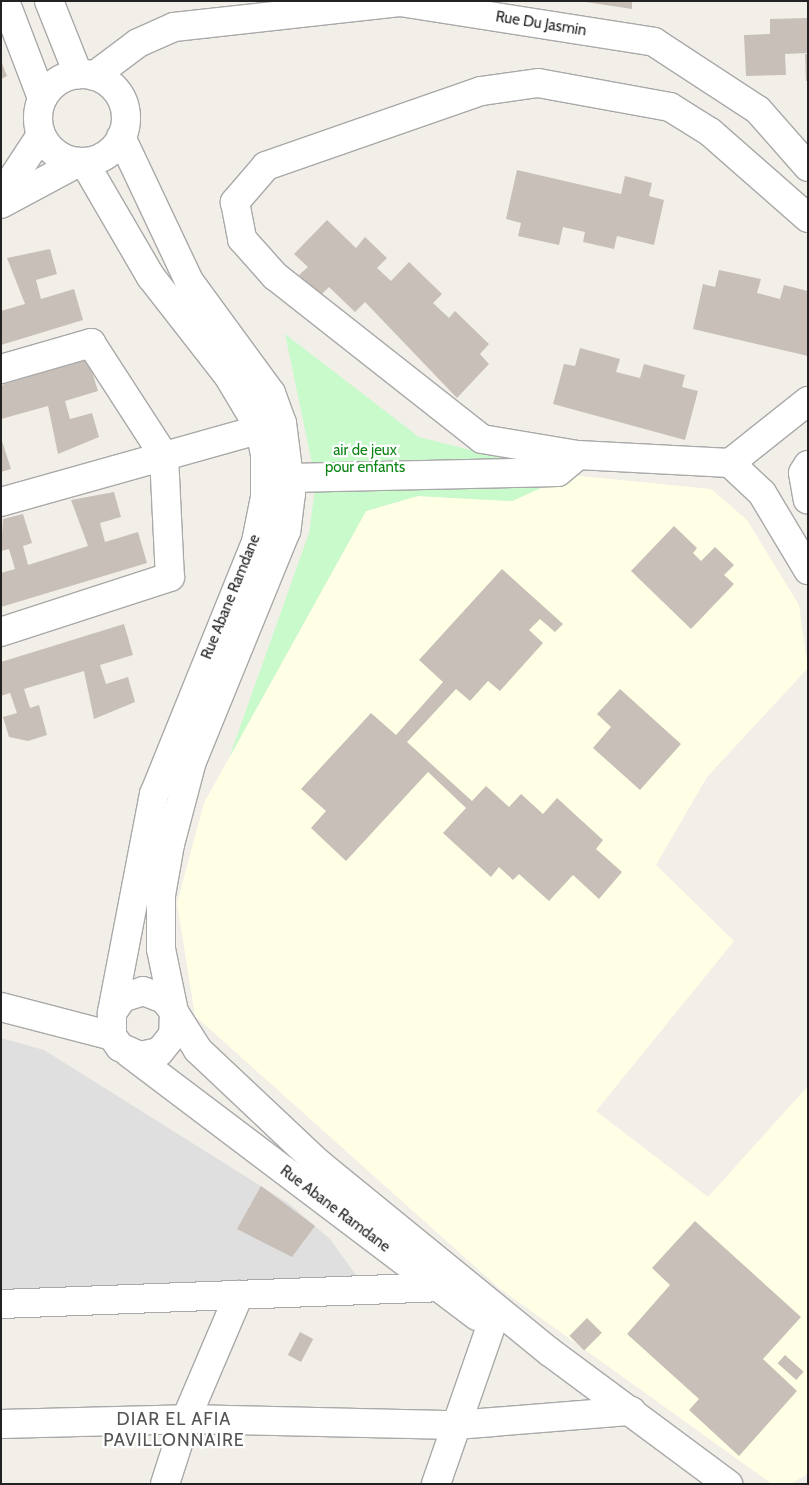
<!DOCTYPE html>
<style>
body{margin:0}
#map{position:relative;width:809px;height:1485px;overflow:hidden;background:#f2efe9;font-family:Cabin,sans-serif}
div>[style]{position:absolute}
[style*='--x']{left:calc(var(--x)*1px);top:calc(var(--y)*1px);width:calc(var(--w)*1px);rotate:calc(var(--a)*1deg)}
.residential>*{inset:0;background:#e0dfdf}
.education>*{inset:0;background:#ffffe5}
.park>*{inset:0;background:#c8facc}
.building>*{inset:0;background:#c7bfb8;transform-origin:0 0}
.roads{filter:drop-shadow(1px 0 #a9a9a9) drop-shadow(-1px 0 #a9a9a9) drop-shadow(0 1px #a9a9a9) drop-shadow(0 -1px #a9a9a9)}
.minor>*{height:28px;margin:-14px;padding:0 14px;transform-origin:14px;border-radius:14px;background:#fff}
.minor>.ring{margin:-14px;padding:0;box-sizing:content-box;background:none;border:28px solid #fff;border-radius:50%}
span{translate:-50% -50%;white-space:nowrap;text-align:center;line-height:1.15;-webkit-text-stroke:4.5px #fff;paint-order:stroke}
.street-label{font-size:15px;color:#222}
.park-label{font-size:15px;color:#0c8416}
.quarter-label{font-size:18px;color:#555;letter-spacing:1px}
.frame{position:absolute;inset:0;border:2px solid #222;pointer-events:none}
</style>
<div id="map">
<div class="residential">
<i style="clip-path:polygon(1px 1038px,44px 1050px,288px 1203px,330px 1239px,367px 1290px,1px 1292px)"></i>
</div>
<div class="education">
<i style="clip-path:polygon(570px 475px,711px 489px,747px 520px,799px 605px,808px 668px,707px 777px,656px 865px,734px 941px,596px 1111px,708px 1197px,808px 1086px,808px 1474px,790px 1484px,772px 1484px,499px 1288px,195px 1016px,177px 903px,204px 803px,366px 511px,418px 496px,512px 501px)"></i>
</div>
<div class="park">
<i style="clip-path:polygon(285px 334px,419px 437px,570px 475px,512px 501px,418px 496px,366px 511px,229px 758px,309px 533px,316px 482px)"></i>
</div>
<div class="building">
<i style="clip-path:polygon(579px 1px,632px 1px,632px 9px)"></i>
<i style="clip-path:polygon(808px 18px,808px 53px,785px 54px,786px 75px,746px 76px,744px 35px,770px 34px,770px 19px)"></i>
<i style="clip-path:polygon(805px 54px,808px 54px,808px 81px,806px 81px)"></i>
<i style="clip-path:polygon(1px 61px,7px 76px,1px 79px)"></i>
<i style="clip-path:polygon(517px 170px,621px 194px,625px 176px,652px 183px,649px 196px,664px 200px,654px 245px,617px 236px,614px 249px,583px 242px,585px 232px,563px 227px,559px 245px,518px 236px,521px 223px,506px 219px)"></i>
<i style="clip-path:polygon(327px 220px,356px 248px,365px 237px,387px 258px,377px 268px,391px 281px,409px 262px,442px 294px,433px 303px,449px 318px,455px 311px,489px 344px,480px 354px,489px 364px,457px 398px,365px 302px,355px 312px,329px 287px,321px 295px,299px 275px,308px 267px,294px 254px)"></i>
<i style="clip-path:polygon(50px 249px,57px 274px,36px 280px,41px 299px,74px 289px,83px 320px,1px 345px,1px 311px,25px 304px,7px 258px)"></i>
<i style="clip-path:polygon(719px 270px,761px 279px,757px 293px,780px 299px,784px 285px,808px 291px,808px 356px,693px 329px,703px 284px,715px 287px)"></i>
<i style="clip-path:polygon(580px 348px,620px 359px,616px 372px,640px 378px,644px 364px,685px 375px,682px 387px,698px 391px,685px 440px,553px 404px,564px 364px,575px 366px)"></i>
<i style="clip-path:polygon(88px 359px,98px 391px,65px 401px,70px 419px,92px 413px,99px 437px,58px 454px,48px 406px,1px 419px,1px 385px)"></i>
<i style="clip-path:polygon(1px 438px,11px 469px,1px 472px)"></i>
<i style="clip-path:polygon(114px 492px,121px 517px,100px 523px,105px 542px,138px 532px,147px 563px,1px 607px,1px 573px,15px 569px,9px 549px,1px 551px,3px 519px,23px 514px,32px 543px,23px 546px,28px 565px,88px 546px,71px 500px)"></i>
<i style="clip-path:polygon(674px 526px,697px 548px,693px 553px,701px 561px,715px 547px,734px 565px,724px 575px,734px 584px,691px 629px,631px 571px)"></i>
<i style="clip-path:polygon(502px 569px,563px 624px,555px 632px,540px 619px,529px 630px,543px 643px,500px 691px,488px 681px,470px 701px,456px 689px,407px 742px,472px 801px,486px 786px,509px 807px,521px 794px,543px 814px,557px 798px,603px 840px,596px 849px,622px 872px,599px 899px,573px 875px,549px 901px,519px 874px,513px 880px,499px 867px,491px 877px,443px 833px,466px 808px,428px 772px,346px 861px,311px 828px,326px 811px,301px 789px,371px 713px,396px 735px,443px 682px,419px 660px)"></i>
<i style="clip-path:polygon(124px 624px,133px 655px,100px 665px,106px 684px,128px 677px,135px 702px,94px 719px,84px 671px,24px 689px,30px 708px,39px 705px,47px 735px,28px 741px,9px 737px,3px 717px,17px 713px,10px 693px,1px 696px,1px 662px)"></i>
<i style="clip-path:polygon(620px 689px,681px 744px,640px 790px,593px 748px,611px 727px,597px 714px)"></i>
<i style="clip-path:polygon(261px 1186px,315px 1226px,292px 1257px,237px 1229px)"></i>
<i style="clip-path:polygon(695px 1221px,801px 1317px,763px 1359px,797px 1391px,739px 1456px,689px 1410px,699px 1399px,627px 1334px,670px 1285px,652px 1268px)"></i>
<i style="left:587px;top:1318px;width:21px;height:25px;rotate:45deg"></i>
<i style="left:300px;top:1332px;width:15px;height:26px;rotate:28deg"></i>
<i style="left:785px;top:1355px;width:25px;height:11px;rotate:42deg"></i>
</div>
<div class="roads">
<div class="minor">
<i style="--x:5;--y:1;--w:104;--a:69.1"></i>
<i style="--x:49;--y:1;--w:79;--a:68.3"></i>
<i class="ring" style="left:38px;top:74px;width:60px;height:60px"></i>
<i style="--x:94;--y:76;--w:55;--a:-36.9"></i>
<i style="--x:138;--y:43;--w:39;--a:-24"></i>
<i style="--x:174;--y:27;--w:227;--a:-6.3"></i>
<i style="--x:400;--y:2;--w:257;--a:8.9"></i>
<i style="--x:654;--y:42;--w:124;--a:33.2"></i>
<i style="--x:758;--y:110;--w:76;--a:48.7"></i>
<i style="--x:121;--y:137;--w:159;--a:64.7"></i>
<i style="--x:189;--y:281;--w:139;--a:53.8"></i>
<i style="--x:271;--y:393;--w:32;--a:70"></i>
<i style="--x:282;--y:423;--w:71;--a:82.7"></i>
<i style="--x:291;--y:493;--w:38;--a:97"></i>
<i style="--x:286;--y:531;--w:248;--a:112.2"></i>
<i style="--x:192;--y:761;--w:86;--a:104.8"></i>
<i style="--x:170;--y:844;--w:52;--a:100"></i>
<i style="--x:161;--y:895;--w:54;--a:90"></i>
<i style="--x:161;--y:949;--w:64;--a:78.3"></i>
<i style="--x:174;--y:1012;--w:23;--a:92"></i>
<i style="--x:173;--y:1035;--w:22;--a:129"></i>
<i style="--x:159;--y:1052;--w:19;--a:168"></i>
<i style="--x:140;--y:1056;--w:22;--a:-156"></i>
<i style="--x:120;--y:1047;--w:14;--a:-126"></i>
<i style="--x:112;--y:1036;--w:23;--a:-90"></i>
<i style="--x:112;--y:1013;--w:18;--a:-56"></i>
<i style="--x:122;--y:998;--w:22;--a:-18"></i>
<i style="--x:143;--y:991;--w:22;--a:21"></i>
<i style="--x:164;--y:999;--w:16;--a:52"></i>
<i style="--x:174;--y:1012;--w:45;--a:57.7"></i>
<i style="--x:198;--y:1050;--w:165;--a:43.3"></i>
<i style="--x:318;--y:1163;--w:299;--a:39.2"></i>
<i style="--x:550;--y:1352;--w:222;--a:36.6"></i>
<i style="--x:84;--y:162;--w:133;--a:59.8"></i>
<i style="--x:151;--y:277;--w:127;--a:52"></i>
<i style="--x:229;--y:377;--w:61;--a:59.2"></i>
<i style="--x:260;--y:429;--w:26;--a:79"></i>
<i style="--x:265;--y:455;--w:42;--a:90"></i>
<i style="--x:265;--y:497;--w:46;--a:101.3"></i>
<i style="--x:256;--y:542;--w:272;--a:112"></i>
<i style="--x:154;--y:794;--w:223;--a:100.9"></i>
<i style="--x:1;--y:196;--w:73;--a:-56.7"></i>
<i style="--x:1;--y:204;--w:89;--a:-28.3"></i>
<i style="--x:808;--y:218;--w:130;--a:-138.7"></i>
<i style="--x:710;--y:132;--w:47;--a:-148"></i>
<i style="--x:670;--y:107;--w:134;--a:-169.7"></i>
<i style="--x:538;--y:83;--w:58;--a:172"></i>
<i style="--x:481;--y:91;--w:228;--a:160.8"></i>
<i style="--x:266;--y:166;--w:48;--a:130.7"></i>
<i style="--x:235;--y:202;--w:38;--a:79"></i>
<i style="--x:242;--y:239;--w:50;--a:48.3"></i>
<i style="--x:275;--y:276;--w:263;--a:38.2"></i>
<i style="--x:482;--y:439;--w:97;--a:9.5"></i>
<i style="--x:578;--y:455;--w:152;--a:3"></i>
<i style="--x:730;--y:463;--w:44;--a:43.2"></i>
<i style="--x:762;--y:493;--w:90;--a:59.1"></i>
<i style="--x:1;--y:369;--w:94;--a:-16.1"></i>
<i style="--x:91;--y:343;--w:135;--a:57.1"></i>
<i style="--x:164;--y:456;--w:121;--a:87.2"></i>
<i style="--x:170;--y:577;--w:178;--a:162"></i>
<i style="--x:730;--y:463;--w:100;--a:-38.5"></i>
<i style="--x:808;--y:465;--w:9;--a:122"></i>
<i style="--x:803;--y:473;--w:27;--a:80"></i>
<i style="--x:290;--y:478;--w:268;--a:-1.3"></i>
<i style="--x:558;--y:472;--w:26;--a:-40"></i>
<i style="--x:1;--y:502;--w:269;--a:-15.7"></i>
<i style="--x:1;--y:1007;--w:115;--a:14.6"></i>
<i style="--x:129;--y:1053;--w:436;--a:37.1"></i>
<i style="--x:1;--y:1304;--w:437;--a:-2.2"></i>
<i style="--x:1;--y:1424;--w:185;--a:-1.5"></i>
<i style="--x:186;--y:1419;--w:270;--a:1.3"></i>
<i style="--x:456;--y:1425;--w:176;--a:-4.6"></i>
<i style="--x:165;--y:1484;--w:68;--a:-72.1"></i>
<i style="--x:186;--y:1419;--w:135;--a:-66.9"></i>
<i style="--x:436;--y:1484;--w:167;--a:-70.8"></i>
</div>
</div>
<div class="street-label">
<span style="left:541px;top:24px;rotate:9deg">Rue Du Jasmin</span>
<span style="left:231px;top:597px;rotate:-68deg">Rue Abane Ramdane</span>
<span style="left:335px;top:1209px;rotate:37deg">Rue Abane Ramdane</span>
</div>
<div class="park-label">
<span style="left:365px;top:459px">air de jeux<br>pour enfants</span>
</div>
<div class="quarter-label">
<span style="left:174px;top:1430px">DIAR EL AFIA<br>PAVILLONNAIRE</span>
</div>
<div class="frame"></div>
</div>
